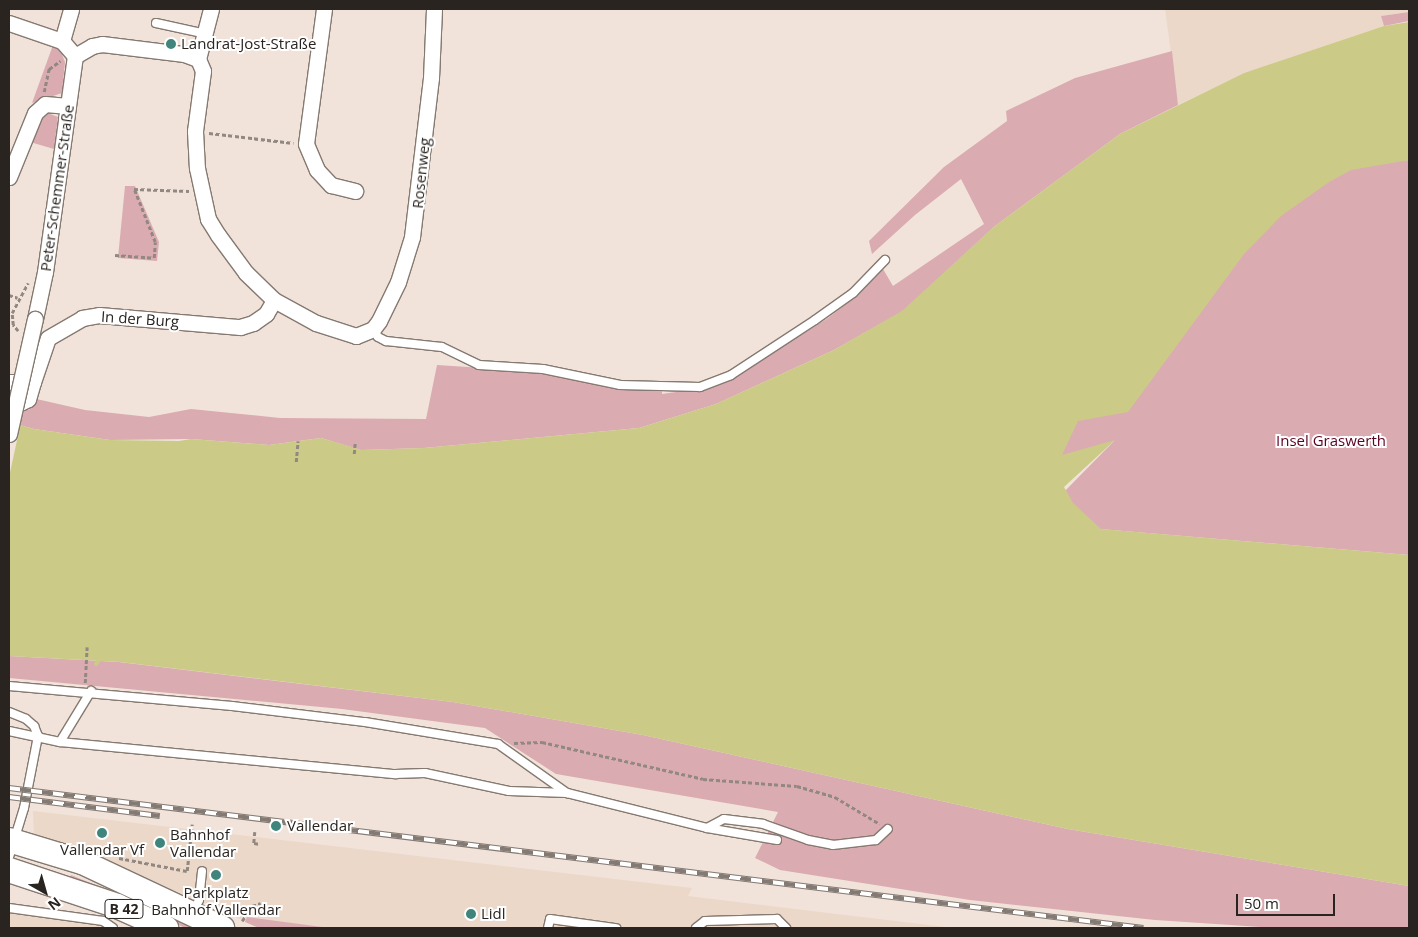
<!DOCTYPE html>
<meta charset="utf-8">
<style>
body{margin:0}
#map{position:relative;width:1418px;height:937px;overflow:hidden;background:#f1e3da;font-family:"Open Sans",sans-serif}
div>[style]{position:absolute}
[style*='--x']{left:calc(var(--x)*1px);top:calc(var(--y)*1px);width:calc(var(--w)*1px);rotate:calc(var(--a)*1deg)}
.built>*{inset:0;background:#ebd8c9}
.green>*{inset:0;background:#dbabb2}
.water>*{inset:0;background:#cbcb87}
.pier>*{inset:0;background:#f1e3da}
.stream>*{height:4px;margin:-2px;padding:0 2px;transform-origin:2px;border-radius:2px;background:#cbcb87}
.path>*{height:2.5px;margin-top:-1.25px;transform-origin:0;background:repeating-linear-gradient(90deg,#928882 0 4px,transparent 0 6.5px)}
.roads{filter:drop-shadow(1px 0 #857970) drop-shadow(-1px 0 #857970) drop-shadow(0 1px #857970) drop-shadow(0 -1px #857970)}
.service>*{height:8px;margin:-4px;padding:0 4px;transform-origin:4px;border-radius:4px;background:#fff}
.minor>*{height:15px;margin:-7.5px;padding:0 7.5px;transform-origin:7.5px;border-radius:7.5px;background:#fff}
.primary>*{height:24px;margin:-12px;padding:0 12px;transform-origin:12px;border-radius:12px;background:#fff}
.rail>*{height:5.5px;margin-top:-2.75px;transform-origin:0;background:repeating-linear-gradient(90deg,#fff 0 11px,#837a74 0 22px);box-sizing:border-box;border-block:1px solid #837a74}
.bridges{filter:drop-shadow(1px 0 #857970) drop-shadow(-1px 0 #857970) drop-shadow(0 1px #857970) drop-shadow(0 -1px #857970)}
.minor-bridge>*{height:15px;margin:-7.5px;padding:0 7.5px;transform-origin:7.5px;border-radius:7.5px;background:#fff}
.dots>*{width:14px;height:14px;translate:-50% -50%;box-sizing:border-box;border:2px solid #fff;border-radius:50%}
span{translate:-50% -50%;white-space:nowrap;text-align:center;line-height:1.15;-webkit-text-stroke:4px #fff;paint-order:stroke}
.shield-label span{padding:1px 4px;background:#fff;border:1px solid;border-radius:4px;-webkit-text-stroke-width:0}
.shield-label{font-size:14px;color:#292420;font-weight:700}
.poi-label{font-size:15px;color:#292420}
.left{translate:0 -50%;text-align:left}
.street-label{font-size:15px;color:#292420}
.park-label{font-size:15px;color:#5b0222}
.frame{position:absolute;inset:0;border:10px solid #292420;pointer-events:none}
.north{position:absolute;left:20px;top:867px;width:50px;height:50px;-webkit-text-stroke:4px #fff;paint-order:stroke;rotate:142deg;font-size:14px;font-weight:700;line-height:20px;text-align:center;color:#292420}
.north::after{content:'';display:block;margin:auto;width:18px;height:22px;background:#292420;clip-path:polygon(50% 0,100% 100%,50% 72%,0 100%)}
.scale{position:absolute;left:1236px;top:894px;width:99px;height:22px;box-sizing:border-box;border:2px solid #292420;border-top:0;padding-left:6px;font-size:15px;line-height:18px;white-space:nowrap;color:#292420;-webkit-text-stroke:4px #fff;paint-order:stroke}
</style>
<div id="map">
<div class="built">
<i style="clip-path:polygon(1165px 9px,1409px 9px,1409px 12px,1381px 16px,1384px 26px,1244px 73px,1178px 105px)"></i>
<i style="clip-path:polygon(33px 811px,692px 888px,688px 896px,954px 928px,259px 928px,199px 900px,34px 837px)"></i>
<i style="clip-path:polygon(9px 913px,102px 926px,107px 928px,9px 928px)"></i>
</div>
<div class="green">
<i style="clip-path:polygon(1409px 12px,1409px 21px,1384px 26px,1381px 16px)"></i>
<i style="clip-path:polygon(53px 45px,61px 52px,65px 62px,62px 93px,32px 103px)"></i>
<i style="clip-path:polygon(1172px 51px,1178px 105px,1120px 134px,995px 226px,903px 311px,834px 350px,716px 404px,639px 428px,424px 448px,361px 450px,321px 438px,269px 445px,191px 439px,110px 440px,34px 429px,9px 422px,9px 405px,29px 410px,32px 398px,85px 410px,149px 417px,191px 409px,280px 418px,426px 419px,437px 365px,528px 371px,613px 388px,662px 391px,662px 394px,711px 387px,735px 377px,828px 318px,859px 294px,883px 269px,893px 286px,984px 224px,961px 179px,915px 215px,872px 254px,869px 241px,944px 167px,1007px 121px,1006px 111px,1075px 78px)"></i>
<i style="clip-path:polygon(45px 112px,58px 117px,54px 149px,30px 142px,39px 118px)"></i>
<i style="clip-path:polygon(1409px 160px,1409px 555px,1100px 529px,1060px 496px,1114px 441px,1061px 456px,1077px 421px,1255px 226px,1333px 166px)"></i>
<i style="clip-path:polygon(125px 186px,135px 186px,159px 242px,157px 261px,118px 258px)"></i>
<i style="clip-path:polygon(9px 656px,119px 662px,453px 702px,643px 735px,1068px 829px,1409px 886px,1409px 928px,1274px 928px,1155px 920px,970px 900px,780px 870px,755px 858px,778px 812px,556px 774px,485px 728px,342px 709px,9px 678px)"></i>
<i style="clip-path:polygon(71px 875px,115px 893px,192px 928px,185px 928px,132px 903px,69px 880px)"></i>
<i style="clip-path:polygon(247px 917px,330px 928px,259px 928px,245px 922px)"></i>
</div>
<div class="water">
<i style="clip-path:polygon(1409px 22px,1409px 160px,1351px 170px,1329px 182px,1281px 216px,1244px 254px,1128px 412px,1078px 421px,1062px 455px,1115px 440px,1064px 487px,1073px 503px,1101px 529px,1409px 555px,1409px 886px,1068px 829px,643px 735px,453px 702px,120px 662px,9px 656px,9px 422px,34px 429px,110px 440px,179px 441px,191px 439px,269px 445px,321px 438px,362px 450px,424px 448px,639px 428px,716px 404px,834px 350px,902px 311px,995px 226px,1120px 134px,1244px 73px,1384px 26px)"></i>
</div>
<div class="pier">
<i style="clip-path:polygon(9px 419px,21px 422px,9px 477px)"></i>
</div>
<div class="stream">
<i style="--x:96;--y:664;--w:10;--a:-53"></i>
</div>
<div class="path">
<i style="--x:44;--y:92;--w:24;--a:-78"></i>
<i style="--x:49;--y:69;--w:14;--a:-36"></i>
<i style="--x:209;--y:133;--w:85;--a:6.8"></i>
<i style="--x:115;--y:255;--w:39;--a:4"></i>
<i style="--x:154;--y:258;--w:16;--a:-86"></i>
<i style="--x:155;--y:242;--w:57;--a:-111.6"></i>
<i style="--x:134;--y:189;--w:55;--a:2.1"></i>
<i style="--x:9;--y:295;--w:9;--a:18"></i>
<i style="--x:18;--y:331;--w:8;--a:-130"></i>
<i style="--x:13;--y:325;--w:12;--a:-95"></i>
<i style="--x:12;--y:313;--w:34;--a:-62"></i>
<i style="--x:354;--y:454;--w:12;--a:-85"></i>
<i style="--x:296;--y:462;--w:21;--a:-85"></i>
<i style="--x:85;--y:683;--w:36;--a:-87"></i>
<i style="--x:514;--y:743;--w:28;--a:-2"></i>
<i style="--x:542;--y:742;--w:165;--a:12.9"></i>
<i style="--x:703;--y:779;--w:94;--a:4.3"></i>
<i style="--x:797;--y:786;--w:40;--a:16"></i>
<i style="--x:835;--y:797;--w:52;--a:31"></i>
<i style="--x:255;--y:832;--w:11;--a:95"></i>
<i style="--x:254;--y:843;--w:6;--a:9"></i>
<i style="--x:119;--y:858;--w:69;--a:10.8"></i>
<i style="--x:187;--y:871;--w:47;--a:-83.9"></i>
<i style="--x:242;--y:921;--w:18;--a:-56"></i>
<i style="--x:252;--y:906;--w:9;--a:-18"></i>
</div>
<div class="roads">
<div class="service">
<i style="--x:156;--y:23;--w:51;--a:12.4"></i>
<i style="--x:373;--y:329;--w:9;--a:58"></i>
<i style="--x:378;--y:337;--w:9;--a:27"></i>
<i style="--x:386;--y:341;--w:56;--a:6.1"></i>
<i style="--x:442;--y:347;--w:41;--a:25.9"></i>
<i style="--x:479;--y:365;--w:64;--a:3.6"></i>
<i style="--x:543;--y:369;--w:79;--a:11.7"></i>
<i style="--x:620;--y:385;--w:80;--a:1.4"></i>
<i style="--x:700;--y:387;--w:33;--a:-21"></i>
<i style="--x:731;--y:375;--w:100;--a:-33.2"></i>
<i style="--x:815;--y:320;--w:47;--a:-35.4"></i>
<i style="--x:853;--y:293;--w:46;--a:-45.9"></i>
<i style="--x:9;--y:686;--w:224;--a:5.1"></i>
<i style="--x:232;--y:706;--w:134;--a:6.9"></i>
<i style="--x:365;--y:722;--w:135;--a:9.4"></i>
<i style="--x:498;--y:744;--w:85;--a:35.4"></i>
<i style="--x:9;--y:712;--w:18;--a:22"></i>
<i style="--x:26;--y:719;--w:11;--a:41"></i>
<i style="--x:34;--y:726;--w:11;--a:68"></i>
<i style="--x:38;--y:736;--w:73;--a:101"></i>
<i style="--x:24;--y:808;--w:51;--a:107"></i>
<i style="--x:9;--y:731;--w:52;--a:12.2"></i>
<i style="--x:60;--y:742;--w:337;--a:5.5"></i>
<i style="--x:395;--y:774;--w:30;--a:-2"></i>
<i style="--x:425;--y:773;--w:86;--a:12.1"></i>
<i style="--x:509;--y:791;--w:58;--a:2"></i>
<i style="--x:567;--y:793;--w:144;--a:14"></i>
<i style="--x:707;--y:828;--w:71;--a:9.7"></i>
<i style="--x:60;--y:742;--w:60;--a:-58.7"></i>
<i style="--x:707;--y:828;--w:19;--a:-28"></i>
<i style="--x:724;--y:819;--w:39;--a:7"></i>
<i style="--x:763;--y:824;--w:48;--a:19.6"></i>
<i style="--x:808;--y:840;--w:25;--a:11"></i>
<i style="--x:833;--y:845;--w:43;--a:-6.6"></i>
<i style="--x:876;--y:840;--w:16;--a:-43"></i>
<i style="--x:9;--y:908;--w:95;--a:7.9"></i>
<i style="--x:103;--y:921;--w:12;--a:35"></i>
<i style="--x:194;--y:911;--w:12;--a:-66"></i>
<i style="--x:199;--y:900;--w:29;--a:-84"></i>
<i style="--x:548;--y:928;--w:9;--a:-77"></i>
<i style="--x:550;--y:919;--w:67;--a:7.8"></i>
<i style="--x:696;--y:928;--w:11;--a:-38"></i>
<i style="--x:705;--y:921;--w:72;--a:-1.6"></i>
<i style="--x:777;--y:919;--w:13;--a:45"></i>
</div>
<div class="minor">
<i style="--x:324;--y:9;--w:136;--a:97.6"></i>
<i style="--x:306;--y:144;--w:28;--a:67"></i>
<i style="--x:317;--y:170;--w:21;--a:47"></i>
<i style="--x:331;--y:185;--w:25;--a:14"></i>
<i style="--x:9;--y:23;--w:56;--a:18.8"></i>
<i style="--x:62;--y:41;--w:20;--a:49"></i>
<i style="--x:62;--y:41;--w:33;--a:-74"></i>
<i style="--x:75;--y:56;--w:20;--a:-30"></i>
<i style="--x:92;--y:46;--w:10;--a:-11"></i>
<i style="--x:102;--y:44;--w:83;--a:7"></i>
<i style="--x:184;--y:54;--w:15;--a:20"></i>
<i style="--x:198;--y:59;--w:13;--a:67"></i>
<i style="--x:203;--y:71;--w:61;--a:97.6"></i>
<i style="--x:195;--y:131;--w:37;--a:87"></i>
<i style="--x:197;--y:168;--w:52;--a:77.8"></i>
<i style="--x:208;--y:219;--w:19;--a:58"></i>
<i style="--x:218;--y:235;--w:47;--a:53.6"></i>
<i style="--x:246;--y:273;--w:39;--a:44"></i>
<i style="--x:274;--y:300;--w:48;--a:28.7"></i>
<i style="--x:316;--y:323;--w:42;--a:18"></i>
<i style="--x:356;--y:336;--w:18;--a:-22"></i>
<i style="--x:373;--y:329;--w:10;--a:-53"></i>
<i style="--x:379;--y:321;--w:43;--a:-64"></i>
<i style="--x:398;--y:282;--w:47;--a:-72.7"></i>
<i style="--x:412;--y:237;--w:160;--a:-83.2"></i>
<i style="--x:431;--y:78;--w:69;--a:-87.5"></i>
<i style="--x:198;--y:59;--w:52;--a:-75.4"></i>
<i style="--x:9;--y:177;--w:69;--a:-67.9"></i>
<i style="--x:35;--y:113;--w:13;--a:-42"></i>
<i style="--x:45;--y:104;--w:23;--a:5"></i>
<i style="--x:35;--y:319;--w:48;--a:-78"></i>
<i style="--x:45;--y:272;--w:218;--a:-82.1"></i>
<i style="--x:9;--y:382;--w:24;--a:0"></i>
<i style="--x:33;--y:382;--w:18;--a:106"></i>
<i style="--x:28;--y:399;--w:7;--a:153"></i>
<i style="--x:22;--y:402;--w:14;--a:-163"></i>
<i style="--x:33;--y:382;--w:46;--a:-71.2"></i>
<i style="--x:48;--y:338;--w:39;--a:-30"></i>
<i style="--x:82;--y:318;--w:17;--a:-10"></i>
<i style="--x:99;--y:315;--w:142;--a:4.9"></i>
<i style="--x:240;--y:327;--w:14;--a:-17"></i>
<i style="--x:253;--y:323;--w:16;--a:-35"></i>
<i style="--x:266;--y:314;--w:16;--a:-60"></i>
</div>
<div class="primary">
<i style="--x:9;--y:840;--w:76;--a:16.8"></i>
<i style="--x:82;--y:862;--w:155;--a:25.2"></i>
<i style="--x:9;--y:870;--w:114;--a:18.4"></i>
<i style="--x:117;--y:906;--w:54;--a:24.2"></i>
</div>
</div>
<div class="rail">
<i style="--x:9;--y:788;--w:1143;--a:7.04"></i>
<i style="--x:9;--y:797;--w:152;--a:7.2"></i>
</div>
<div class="bridges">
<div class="minor-bridge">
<i style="--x:9;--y:434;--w:118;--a:-77.3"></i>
</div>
</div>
<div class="dots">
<i style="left:171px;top:44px;background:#40857b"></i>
<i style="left:276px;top:826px;background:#40857b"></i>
<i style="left:102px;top:833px;background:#40857b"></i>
<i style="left:160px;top:843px;background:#40857b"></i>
<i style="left:216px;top:875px;background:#40857b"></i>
<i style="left:471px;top:914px;background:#40857b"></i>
</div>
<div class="shield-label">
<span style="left:124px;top:909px">B 42</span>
</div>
<div class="poi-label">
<span class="left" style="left:181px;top:44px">Landrat-Jost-Straße</span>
<span class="left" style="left:287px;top:826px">Vallendar</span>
<span class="left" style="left:170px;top:843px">Bahnhof<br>Vallendar</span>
<span style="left:102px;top:850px">Vallendar Vf</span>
<span style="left:216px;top:901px">Parkplatz<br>Bahnhof Vallendar</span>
<span class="left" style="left:481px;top:914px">Lidl</span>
</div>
<div class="street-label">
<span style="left:421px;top:173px;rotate:-84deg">Rosenweg</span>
<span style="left:57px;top:188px;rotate:-82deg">Peter-Schemmer-Straße</span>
<span style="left:140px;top:319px;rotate:4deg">In der Burg</span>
</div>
<div class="park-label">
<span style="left:1331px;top:441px">Insel Graswerth</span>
</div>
<div class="frame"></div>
<div class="north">N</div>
<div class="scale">50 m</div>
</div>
